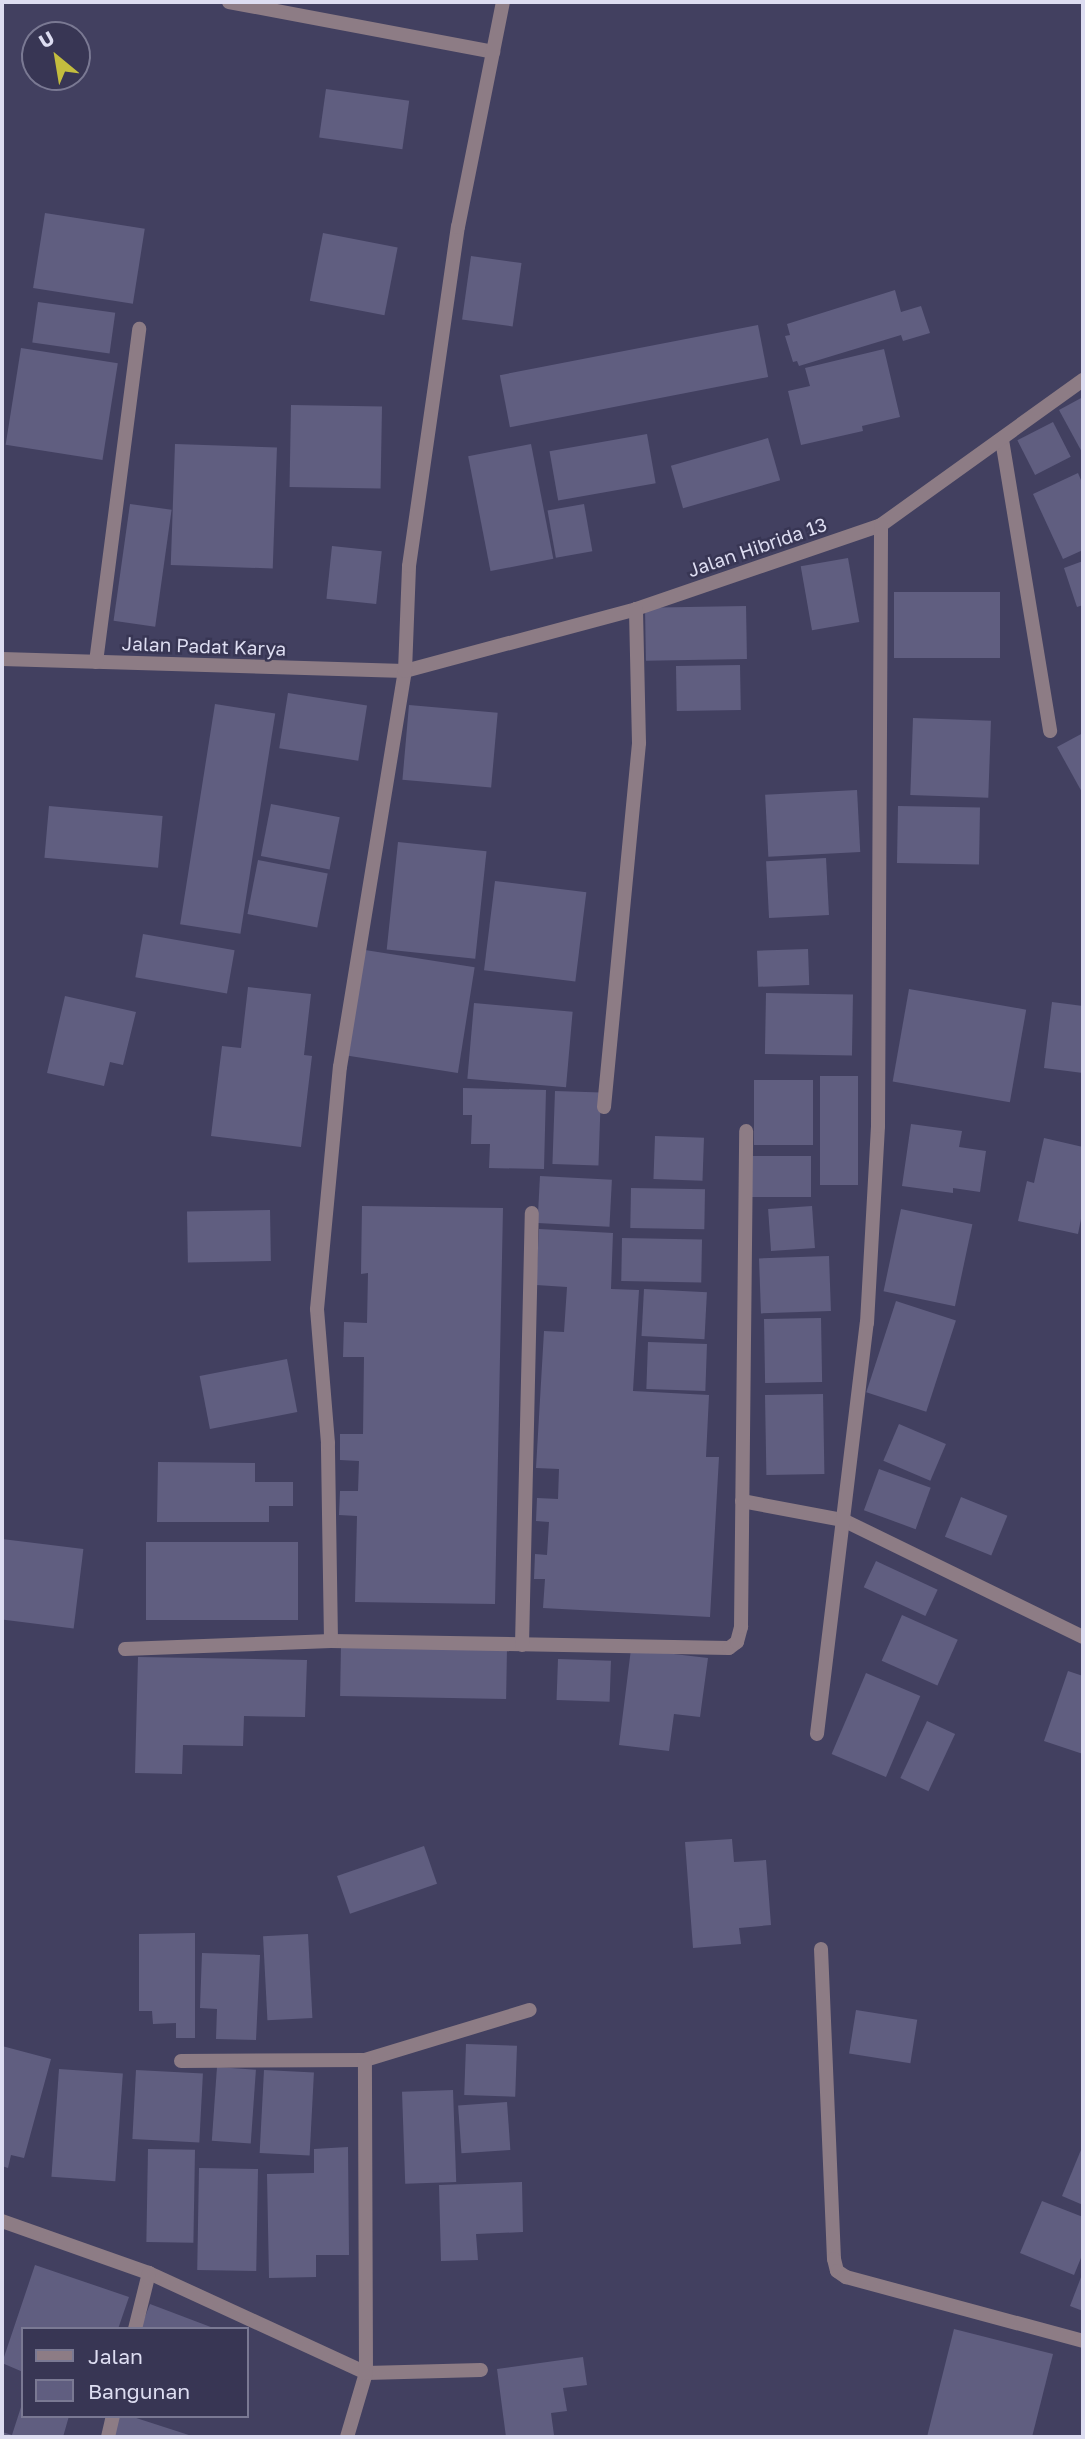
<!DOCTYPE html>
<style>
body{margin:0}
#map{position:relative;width:1085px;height:2439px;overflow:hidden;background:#424060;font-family:"Golos Text",sans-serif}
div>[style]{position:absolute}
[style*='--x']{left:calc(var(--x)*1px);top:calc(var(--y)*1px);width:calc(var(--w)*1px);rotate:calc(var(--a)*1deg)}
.building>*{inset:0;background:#605e80;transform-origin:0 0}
.street>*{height:14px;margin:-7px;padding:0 7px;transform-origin:7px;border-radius:7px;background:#8d7c85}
span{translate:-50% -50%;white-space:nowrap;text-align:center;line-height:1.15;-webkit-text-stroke:5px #383654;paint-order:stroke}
.street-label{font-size:19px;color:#ddddf1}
.frame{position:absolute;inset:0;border:4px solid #ddddf1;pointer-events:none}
.legend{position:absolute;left:21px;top:2327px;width:228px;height:91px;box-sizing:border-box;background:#383654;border:2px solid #7a7993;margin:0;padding:9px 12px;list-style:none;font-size:21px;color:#ddddf1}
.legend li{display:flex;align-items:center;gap:14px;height:35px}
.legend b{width:35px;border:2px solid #7a7993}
.north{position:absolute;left:21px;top:21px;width:70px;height:70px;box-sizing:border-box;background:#383654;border:2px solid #7a7993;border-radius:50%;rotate:330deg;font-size:19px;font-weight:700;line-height:28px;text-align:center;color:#ddddf1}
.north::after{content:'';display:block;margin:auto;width:24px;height:32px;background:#c3bd3e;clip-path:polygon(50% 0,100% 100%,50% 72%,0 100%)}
</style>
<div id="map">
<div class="building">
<i style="left:326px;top:89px;width:84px;height:49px;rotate:8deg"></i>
<i style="left:45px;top:213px;width:101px;height:76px;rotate:9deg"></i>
<i style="left:323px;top:233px;width:76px;height:69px;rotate:11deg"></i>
<i style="left:471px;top:256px;width:51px;height:64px;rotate:8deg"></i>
<i style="clip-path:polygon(895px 290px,901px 312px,921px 306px,930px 333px,903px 341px,901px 335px,799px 366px,797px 361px,793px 362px,785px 336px,790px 335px,787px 324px)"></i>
<i style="left:38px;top:302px;width:78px;height:41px;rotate:8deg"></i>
<i style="left:758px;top:325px;width:53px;height:263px;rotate:79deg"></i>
<i style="left:21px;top:348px;width:98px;height:98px;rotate:9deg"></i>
<i style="clip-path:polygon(884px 349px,900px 417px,862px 426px,863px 431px,801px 445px,788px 391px,810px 386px,805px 368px)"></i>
<i style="clip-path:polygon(1083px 397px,1083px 454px,1059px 410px)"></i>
<i style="left:291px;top:405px;width:91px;height:82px;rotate:1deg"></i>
<i style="left:1053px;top:422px;width:39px;height:40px;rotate:63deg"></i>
<i style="left:647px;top:434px;width:50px;height:99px;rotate:80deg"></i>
<i style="left:768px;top:438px;width:44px;height:101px;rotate:74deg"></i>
<i style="left:175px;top:444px;width:102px;height:121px;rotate:2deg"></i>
<i style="left:531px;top:444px;width:117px;height:64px;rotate:79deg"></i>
<i style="clip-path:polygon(1078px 473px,1083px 485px,1083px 550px,1063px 559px,1033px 494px)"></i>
<i style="left:130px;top:504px;width:42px;height:118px;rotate:8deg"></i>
<i style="left:584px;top:504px;width:48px;height:37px;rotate:80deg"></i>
<i style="left:332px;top:546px;width:50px;height:53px;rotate:6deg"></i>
<i style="left:848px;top:558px;width:65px;height:48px;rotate:80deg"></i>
<i style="clip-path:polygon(1083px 561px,1083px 605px,1077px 607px,1064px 568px)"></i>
<i style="left:1000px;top:592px;width:66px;height:106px;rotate:90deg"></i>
<i style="left:746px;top:606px;width:53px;height:101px;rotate:89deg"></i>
<i style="left:740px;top:665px;width:45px;height:64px;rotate:89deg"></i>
<i style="left:288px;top:693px;width:80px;height:56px;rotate:9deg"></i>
<i style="left:215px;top:704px;width:61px;height:223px;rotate:9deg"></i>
<i style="left:409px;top:705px;width:89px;height:75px;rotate:5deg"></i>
<i style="left:913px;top:718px;width:78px;height:77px;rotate:2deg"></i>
<i style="clip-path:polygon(1083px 733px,1083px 794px,1057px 747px)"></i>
<i style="left:857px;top:790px;width:62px;height:92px;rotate:87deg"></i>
<i style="left:271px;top:804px;width:70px;height:53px;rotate:11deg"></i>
<i style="left:49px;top:806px;width:114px;height:52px;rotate:5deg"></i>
<i style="left:898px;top:806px;width:82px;height:57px;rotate:1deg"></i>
<i style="left:398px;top:842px;width:89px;height:108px;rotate:6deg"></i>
<i style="left:826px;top:858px;width:57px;height:60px;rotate:87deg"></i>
<i style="left:258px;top:860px;width:71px;height:55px;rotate:11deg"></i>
<i style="left:495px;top:881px;width:92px;height:90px;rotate:7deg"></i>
<i style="left:143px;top:934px;width:93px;height:44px;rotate:10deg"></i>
<i style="left:808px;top:949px;width:36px;height:51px;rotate:88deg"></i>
<i style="left:365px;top:950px;width:111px;height:107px;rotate:9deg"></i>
<i style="clip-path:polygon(248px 987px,311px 994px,304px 1055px,312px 1056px,301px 1147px,211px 1136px,222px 1046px,241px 1048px)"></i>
<i style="left:909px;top:989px;width:119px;height:94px;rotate:10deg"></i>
<i style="left:766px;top:993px;width:87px;height:61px;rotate:1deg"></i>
<i style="clip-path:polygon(65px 996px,136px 1012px,123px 1065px,110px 1062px,104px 1086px,47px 1073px)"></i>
<i style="clip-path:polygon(1052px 1002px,1083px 1006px,1083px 1073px,1044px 1068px)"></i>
<i style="left:474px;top:1003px;width:99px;height:76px;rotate:5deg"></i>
<i style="left:820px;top:1076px;width:38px;height:109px"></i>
<i style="left:754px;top:1080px;width:59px;height:65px"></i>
<i style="clip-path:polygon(463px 1088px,546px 1090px,544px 1169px,489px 1168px,490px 1144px,471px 1144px,472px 1115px,463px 1115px)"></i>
<i style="left:555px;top:1091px;width:46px;height:73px;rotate:2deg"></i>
<i style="clip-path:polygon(911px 1124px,962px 1131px,959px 1147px,986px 1151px,980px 1192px,953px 1188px,953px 1193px,902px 1186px)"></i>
<i style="left:655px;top:1136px;width:49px;height:43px;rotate:2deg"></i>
<i style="clip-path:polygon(1044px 1138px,1083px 1147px,1083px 1209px,1078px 1234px,1018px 1221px,1027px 1181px,1034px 1183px)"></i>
<i style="left:811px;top:1156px;width:41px;height:59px;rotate:90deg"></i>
<i style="left:540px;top:1176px;width:72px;height:47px;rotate:3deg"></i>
<i style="left:631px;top:1188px;width:74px;height:40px;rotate:1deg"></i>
<i style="clip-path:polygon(362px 1206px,503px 1208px,495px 1604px,355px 1602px,357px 1516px,339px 1515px,340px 1491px,358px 1491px,359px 1461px,340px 1460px,340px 1434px,363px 1434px,364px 1357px,343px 1357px,344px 1322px,367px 1323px,368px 1273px,361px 1274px)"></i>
<i style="left:812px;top:1206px;width:42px;height:44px;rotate:86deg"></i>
<i style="left:901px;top:1209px;width:73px;height:84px;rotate:12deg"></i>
<i style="left:270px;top:1210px;width:51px;height:83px;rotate:89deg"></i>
<i style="clip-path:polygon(539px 1229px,613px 1233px,611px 1289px,639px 1290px,633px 1391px,709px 1395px,706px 1457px,719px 1457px,710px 1617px,543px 1608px,545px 1579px,534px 1579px,535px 1554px,547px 1555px,549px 1522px,536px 1521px,537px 1498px,558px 1499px,559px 1469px,536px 1468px,544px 1331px,564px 1332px,567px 1287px,536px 1285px)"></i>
<i style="left:622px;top:1238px;width:80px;height:43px;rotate:1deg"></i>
<i style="left:829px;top:1256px;width:55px;height:70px;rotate:88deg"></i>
<i style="left:644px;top:1289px;width:63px;height:47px;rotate:3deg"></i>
<i style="left:896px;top:1301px;width:63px;height:96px;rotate:18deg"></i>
<i style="left:821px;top:1318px;width:64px;height:57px;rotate:89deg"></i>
<i style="left:648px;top:1342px;width:59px;height:47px;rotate:2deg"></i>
<i style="left:287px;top:1359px;width:54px;height:89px;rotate:79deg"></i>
<i style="left:823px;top:1394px;width:80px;height:58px;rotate:89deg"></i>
<i style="left:899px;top:1424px;width:51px;height:40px;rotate:23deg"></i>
<i style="clip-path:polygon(158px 1462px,255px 1463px,255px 1482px,293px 1482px,293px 1506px,269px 1506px,269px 1522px,157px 1522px)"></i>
<i style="left:879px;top:1469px;width:55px;height:44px;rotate:20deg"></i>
<i style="left:961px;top:1497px;width:50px;height:43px;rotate:22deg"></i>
<i style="left:2px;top:1539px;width:82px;height:80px;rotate:7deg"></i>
<i style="left:298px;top:1542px;width:78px;height:152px;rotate:90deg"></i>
<i style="left:876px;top:1561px;width:68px;height:29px;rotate:25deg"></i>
<i style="left:902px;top:1615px;width:61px;height:50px;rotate:24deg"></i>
<i style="left:341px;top:1645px;width:166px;height:51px;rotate:1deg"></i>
<i style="clip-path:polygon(631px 1649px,708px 1658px,700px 1717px,674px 1714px,669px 1751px,619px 1745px)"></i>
<i style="clip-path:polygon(138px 1657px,307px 1660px,305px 1717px,244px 1716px,243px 1746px,183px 1745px,182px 1774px,135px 1773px)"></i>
<i style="left:558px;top:1659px;width:53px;height:41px;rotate:2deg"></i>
<i style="clip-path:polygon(1068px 1671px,1083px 1676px,1083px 1754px,1044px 1741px)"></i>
<i style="left:866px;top:1673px;width:59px;height:88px;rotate:23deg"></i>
<i style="left:927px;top:1721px;width:31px;height:63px;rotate:25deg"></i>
<i style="clip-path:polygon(732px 1839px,734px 1862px,766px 1860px,771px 1925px,739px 1928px,741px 1944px,693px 1948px,685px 1842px)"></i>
<i style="left:424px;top:1846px;width:40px;height:92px;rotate:71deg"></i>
<i style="clip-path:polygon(195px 1933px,195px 2038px,176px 2038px,176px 2023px,153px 2024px,152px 2011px,139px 2011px,139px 1934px)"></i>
<i style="left:308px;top:1934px;width:84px;height:45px;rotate:87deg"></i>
<i style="clip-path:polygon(202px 1953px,260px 1955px,256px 2040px,216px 2039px,217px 2009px,200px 2008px)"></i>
<i style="left:856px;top:2010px;width:62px;height:44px;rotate:9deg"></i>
<i style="left:466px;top:2044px;width:51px;height:51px;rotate:2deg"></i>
<i style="clip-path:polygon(2px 2046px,51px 2059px,24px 2158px,11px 2155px,8px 2168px,2px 2166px)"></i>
<i style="left:217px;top:2067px;width:39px;height:74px;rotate:4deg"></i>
<i style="left:59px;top:2069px;width:64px;height:108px;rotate:4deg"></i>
<i style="left:136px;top:2070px;width:67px;height:69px;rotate:3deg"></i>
<i style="left:264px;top:2070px;width:50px;height:83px;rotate:3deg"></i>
<i style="left:453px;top:2090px;width:92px;height:51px;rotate:88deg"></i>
<i style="left:507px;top:2102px;width:48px;height:49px;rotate:86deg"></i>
<i style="clip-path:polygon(1083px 2145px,1083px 2205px,1062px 2196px)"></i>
<i style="clip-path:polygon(348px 2147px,349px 2255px,316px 2255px,316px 2277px,269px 2278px,267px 2174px,314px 2173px,314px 2149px)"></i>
<i style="left:148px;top:2149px;width:47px;height:93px;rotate:1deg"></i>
<i style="left:199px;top:2168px;width:59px;height:102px;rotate:1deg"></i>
<i style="clip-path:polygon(522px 2182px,523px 2232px,476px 2234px,478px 2260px,441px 2261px,439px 2185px)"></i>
<i style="clip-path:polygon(1042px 2201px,1083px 2217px,1083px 2253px,1074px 2275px,1020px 2253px)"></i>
<i style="clip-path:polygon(35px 2265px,129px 2297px,118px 2329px,23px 2329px,23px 2372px,2px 2363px)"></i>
<i style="clip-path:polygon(1083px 2272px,1083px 2311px,1070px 2306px)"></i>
<i style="clip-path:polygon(150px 2304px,216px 2329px,141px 2327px)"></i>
<i style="clip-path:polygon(954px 2329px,1053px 2354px,1032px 2437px,927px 2437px)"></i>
<i style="clip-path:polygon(583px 2357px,587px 2385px,563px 2388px,567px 2411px,551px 2413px,554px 2435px,506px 2437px,497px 2369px)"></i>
<i style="clip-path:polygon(22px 2404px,23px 2416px,69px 2416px,63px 2437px,2px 2437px,2px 2432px,12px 2435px)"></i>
<i style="clip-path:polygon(117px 2416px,130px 2416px,195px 2437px,110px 2437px)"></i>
</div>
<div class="street">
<i style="--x:229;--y:2;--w:269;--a:10.7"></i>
<i style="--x:1002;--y:440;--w:295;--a:80.6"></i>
<i style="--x:2;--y:659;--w:403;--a:1.7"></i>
<i style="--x:405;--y:671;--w:239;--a:-15"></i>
<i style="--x:636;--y:609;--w:259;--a:-18.9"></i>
<i style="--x:881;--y:525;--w:249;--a:-35.7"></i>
<i style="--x:96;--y:662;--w:336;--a:-82.6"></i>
<i style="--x:604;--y:1107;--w:366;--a:-84.5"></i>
<i style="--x:639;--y:743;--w:134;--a:-91.3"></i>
<i style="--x:742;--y:1501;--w:103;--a:10.7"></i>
<i style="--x:843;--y:1520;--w:267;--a:26"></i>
<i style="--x:331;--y:1641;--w:398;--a:1"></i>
<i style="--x:729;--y:1648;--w:10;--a:-37"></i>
<i style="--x:737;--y:1642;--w:16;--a:-75"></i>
<i style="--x:741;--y:1627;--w:496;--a:-89.4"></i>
<i style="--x:522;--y:1645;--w:432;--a:-88.7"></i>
<i style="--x:125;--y:1649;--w:206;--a:-2.2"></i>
<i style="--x:331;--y:1641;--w:198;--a:-90.9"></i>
<i style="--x:328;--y:1443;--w:134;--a:-94.7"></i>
<i style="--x:317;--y:1309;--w:243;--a:-84.6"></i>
<i style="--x:340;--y:1067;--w:401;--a:-80.7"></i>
<i style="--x:405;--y:671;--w:105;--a:-87.8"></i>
<i style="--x:409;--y:566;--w:343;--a:-81.8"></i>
<i style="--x:458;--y:227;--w:229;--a:-78.7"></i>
<i style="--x:817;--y:1734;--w:414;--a:-83.1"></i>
<i style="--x:867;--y:1323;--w:197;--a:-86.8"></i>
<i style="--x:878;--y:1126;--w:601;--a:-89.71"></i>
<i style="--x:821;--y:1949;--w:310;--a:87.6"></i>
<i style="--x:834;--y:2259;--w:12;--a:76"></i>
<i style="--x:837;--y:2271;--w:11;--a:34"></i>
<i style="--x:846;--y:2277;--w:245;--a:15.1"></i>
<i style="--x:181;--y:2061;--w:184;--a:-0.3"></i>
<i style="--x:365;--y:2060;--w:172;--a:-16.9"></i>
<i style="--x:2;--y:2221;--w:156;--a:19.5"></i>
<i style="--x:149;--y:2273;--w:239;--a:24.7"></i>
<i style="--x:366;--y:2373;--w:115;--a:-1.5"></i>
<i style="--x:135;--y:2329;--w:58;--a:-76"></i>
<i style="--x:108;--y:2437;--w:22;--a:-77"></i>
<i style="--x:347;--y:2437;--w:67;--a:-73.5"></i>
<i style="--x:366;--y:2373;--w:313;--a:-90.2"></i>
</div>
<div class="street-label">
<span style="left:757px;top:547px;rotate:-19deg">Jalan Hibrida 13</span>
<span style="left:204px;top:646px;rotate:2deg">Jalan Padat Karya</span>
</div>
<div class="frame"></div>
<ul class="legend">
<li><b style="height:9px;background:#8d7c85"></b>Jalan</li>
<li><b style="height:19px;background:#605e80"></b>Bangunan</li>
</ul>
<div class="north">U</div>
</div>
